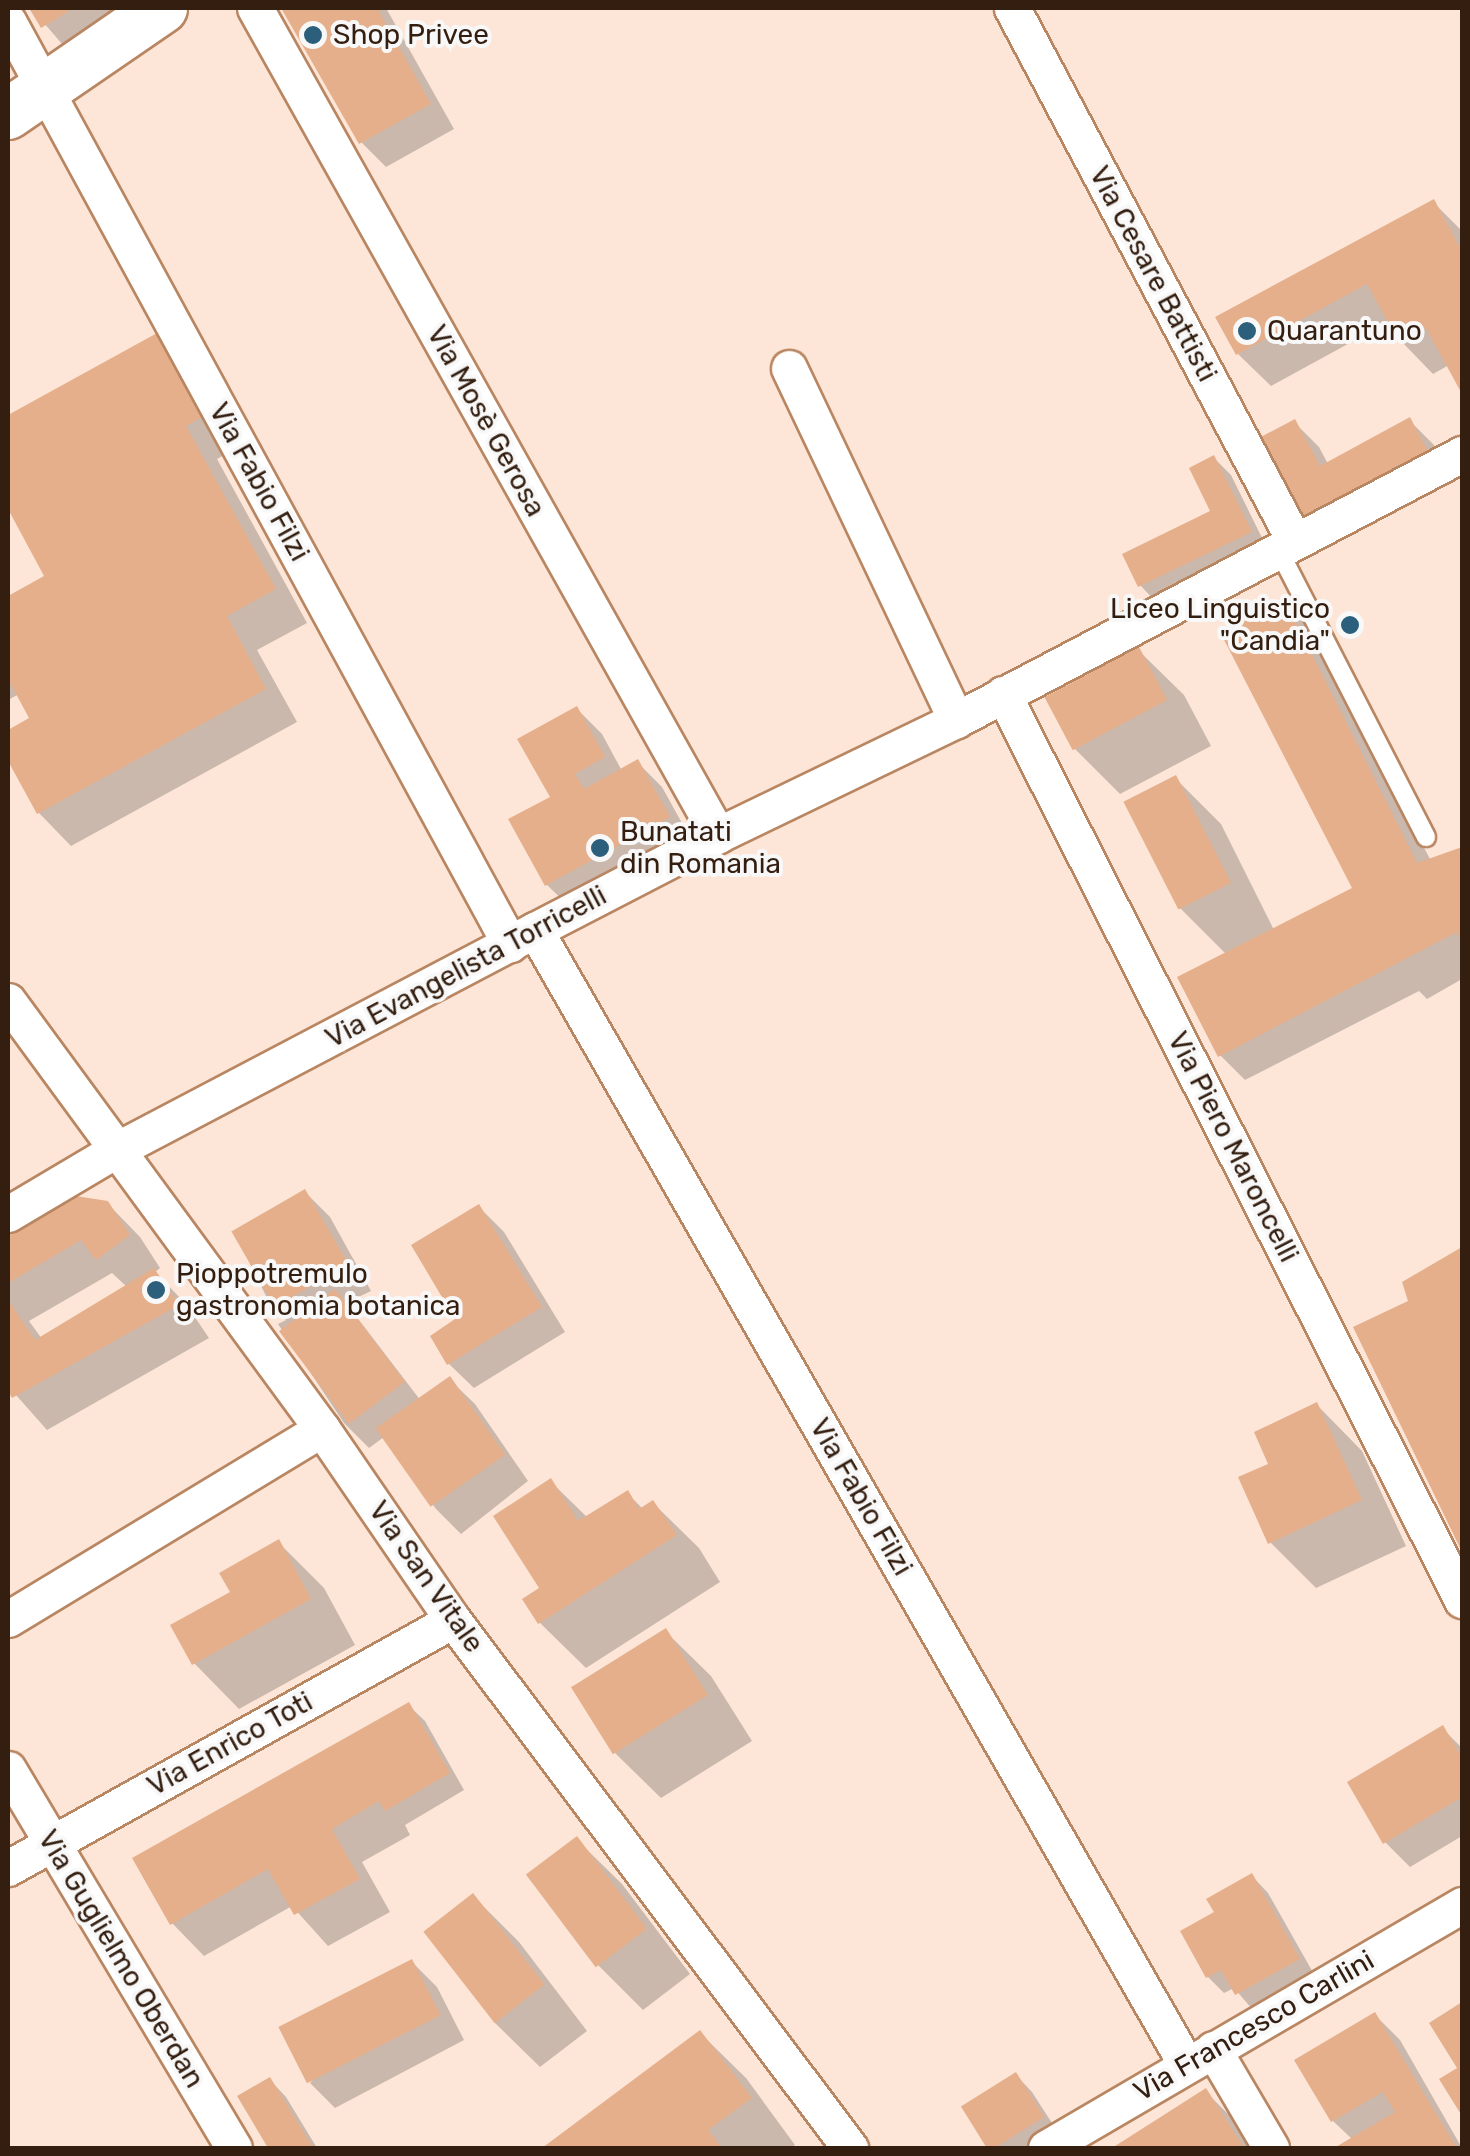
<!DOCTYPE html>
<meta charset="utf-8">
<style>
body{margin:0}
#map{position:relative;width:1470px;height:2156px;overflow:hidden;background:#fde6d7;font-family:Rubik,sans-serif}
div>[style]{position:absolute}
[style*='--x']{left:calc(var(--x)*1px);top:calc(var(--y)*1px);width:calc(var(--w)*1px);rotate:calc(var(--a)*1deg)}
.shadow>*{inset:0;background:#0003}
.building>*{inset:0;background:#e6af8b;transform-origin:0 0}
.roads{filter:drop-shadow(2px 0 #b98662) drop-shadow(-2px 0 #b98662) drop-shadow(0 2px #b98662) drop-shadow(0 -2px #b98662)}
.lane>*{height:18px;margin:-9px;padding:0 9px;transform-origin:9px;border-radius:9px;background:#fff}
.street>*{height:35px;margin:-17.5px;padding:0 17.5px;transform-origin:17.5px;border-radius:17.5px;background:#fff}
.secondary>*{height:50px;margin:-25px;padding:0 25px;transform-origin:25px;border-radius:25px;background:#fff}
.dots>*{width:28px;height:28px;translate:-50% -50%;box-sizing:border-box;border:5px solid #f8f8f8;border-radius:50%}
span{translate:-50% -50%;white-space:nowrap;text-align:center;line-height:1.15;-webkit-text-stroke:8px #f8f8f8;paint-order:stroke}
.poi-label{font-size:28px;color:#331e10}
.left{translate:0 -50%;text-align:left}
.right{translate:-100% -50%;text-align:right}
.street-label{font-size:28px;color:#331e10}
.frame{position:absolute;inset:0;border:10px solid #331e10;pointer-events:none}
</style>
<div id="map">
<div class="shadow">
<i style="clip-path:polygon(31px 8px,142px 8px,75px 59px)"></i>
<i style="clip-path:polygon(284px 8px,386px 8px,454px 129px,386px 167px,361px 142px)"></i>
<i style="clip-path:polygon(1433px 202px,1462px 231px,1462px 389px,1449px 365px,1433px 374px,1401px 341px,1390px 321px,1271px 386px,1238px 354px)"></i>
<i style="clip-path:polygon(167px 331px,244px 444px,217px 459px,307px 623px,257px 650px,297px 722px,71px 846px,39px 813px,8px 756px,8px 733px,33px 719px,19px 694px,8px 700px,8px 599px,48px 577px,8px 504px,8px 418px)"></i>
<i style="clip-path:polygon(1409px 420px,1434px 445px,1451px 478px,1325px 543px,1300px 518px,1294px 422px,1319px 447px,1328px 464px)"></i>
<i style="clip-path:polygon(1214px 458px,1231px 475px,1267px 548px,1156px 602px,1140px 585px,1213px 512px)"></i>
<i style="clip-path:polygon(1284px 602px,1309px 627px,1431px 861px,1462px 850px,1462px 979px,1427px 999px,1419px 991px,1245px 1080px,1220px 1055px,1226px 954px,1180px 908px,1175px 778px,1221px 824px,1274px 930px,1355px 889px)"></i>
<i style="clip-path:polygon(1138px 650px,1184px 695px,1211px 746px,1120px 794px,1075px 749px)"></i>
<i style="clip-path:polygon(577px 709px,602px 734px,622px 771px,638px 763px,662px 787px,693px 843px,572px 909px,547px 885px,553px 798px)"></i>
<i style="clip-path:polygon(305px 1192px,330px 1217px,371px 1291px,346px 1303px,421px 1401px,450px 1380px,475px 1404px,528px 1481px,461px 1534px,436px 1509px,384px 1437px,369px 1448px,344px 1423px,278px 1324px,286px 1320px,270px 1304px,234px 1231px)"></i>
<i style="clip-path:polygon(evenodd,70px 1197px,107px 1203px,140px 1237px,160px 1268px,155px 1272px,186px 1304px,209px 1338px,47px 1430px,8px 1386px,8px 1233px,70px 1197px,112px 1273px,127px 1287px,42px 1339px,29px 1321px,112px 1273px)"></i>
<i style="clip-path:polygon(479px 1207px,504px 1232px,565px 1332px,474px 1388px,449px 1364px,434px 1337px,458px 1319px)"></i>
<i style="clip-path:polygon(1462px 1250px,1462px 1546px,1445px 1513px,1405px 1283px)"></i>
<i style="clip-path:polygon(1317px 1405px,1362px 1451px,1406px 1546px,1316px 1588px,1270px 1542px)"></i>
<i style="clip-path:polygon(551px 1482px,588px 1518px,627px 1493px,643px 1509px,653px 1503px,699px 1548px,720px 1582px,586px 1668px,540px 1623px,525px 1599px,542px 1588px)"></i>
<i style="clip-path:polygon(278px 1542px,324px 1588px,355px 1645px,239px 1709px,194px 1663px,233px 1593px)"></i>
<i style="clip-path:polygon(665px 1631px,711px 1676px,752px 1741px,661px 1798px,615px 1753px)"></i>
<i style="clip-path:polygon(408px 1705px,425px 1721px,464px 1790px,405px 1825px,410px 1835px,362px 1862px,390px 1912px,328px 1946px,292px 1906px,204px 1956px,172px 1923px)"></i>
<i style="clip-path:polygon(1443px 1729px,1462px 1748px,1462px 1836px,1410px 1867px,1385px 1842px)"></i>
<i style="clip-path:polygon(576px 1839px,622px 1884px,690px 1974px,643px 2010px,598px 1965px)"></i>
<i style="clip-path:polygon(1252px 1876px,1268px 1893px,1315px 1976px,1253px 2010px,1234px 1988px,1224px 1993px,1208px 1977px,1217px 1913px)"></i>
<i style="clip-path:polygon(473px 1896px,519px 1942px,587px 2031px,540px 2067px,494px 2022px,426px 1932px)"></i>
<i style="clip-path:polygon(412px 1962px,437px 1987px,464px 2040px,335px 2108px,310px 2083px)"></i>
<i style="clip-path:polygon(1462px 2005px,1462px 2111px,1443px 2080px,1460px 2069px,1432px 2024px)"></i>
<i style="clip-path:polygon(1375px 2015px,1400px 2040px,1462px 2148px,1339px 2148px,1353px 2140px,1333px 2121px,1298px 2061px)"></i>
<i style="clip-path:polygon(700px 2033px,746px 2078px,795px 2145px,790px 2148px,546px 2148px)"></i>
<i style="clip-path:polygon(1016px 2075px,1032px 2092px,1059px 2134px,1036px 2148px,990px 2148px,964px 2107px)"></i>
<i style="clip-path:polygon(270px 2080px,286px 2097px,317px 2148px,271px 2148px,241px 2097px)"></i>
<i style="clip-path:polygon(1205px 2091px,1230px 2116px,1251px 2148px,1115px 2148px)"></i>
</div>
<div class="building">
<i style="clip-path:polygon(29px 8px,74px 8px,41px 28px)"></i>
<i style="clip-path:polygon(281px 8px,377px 8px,431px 104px,359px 144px)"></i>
<i style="clip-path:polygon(1434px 199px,1462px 252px,1462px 394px,1426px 328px,1399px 342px,1367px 284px,1236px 355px,1215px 317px)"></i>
<i style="clip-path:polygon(168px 327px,214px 410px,186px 426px,276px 589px,227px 616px,266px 689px,37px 814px,8px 761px,8px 730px,29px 718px,8px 679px,8px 596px,44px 576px,8px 509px,8px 415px)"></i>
<i style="clip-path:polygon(1410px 417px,1428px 452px,1298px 520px,1255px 440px,1295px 419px,1320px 466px)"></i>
<i style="clip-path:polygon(1214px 455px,1252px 532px,1138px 587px,1122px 554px,1210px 511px,1189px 468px)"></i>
<i style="clip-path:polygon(1284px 599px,1417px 863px,1462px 847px,1462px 946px,1457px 932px,1218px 1057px,1177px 977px,1352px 888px,1220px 632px)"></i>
<i style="left:1139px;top:647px;width:60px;height:107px;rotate:62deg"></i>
<i style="clip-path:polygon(577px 706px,605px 757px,575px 774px,584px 789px,638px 759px,670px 817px,545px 886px,508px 819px,550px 797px,517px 739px)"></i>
<i style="left:1176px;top:775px;width:121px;height:59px;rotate:63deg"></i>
<i style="left:305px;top:1189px;width:87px;height:85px;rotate:60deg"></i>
<i style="clip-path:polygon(69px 1195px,108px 1201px,130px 1235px,96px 1260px,81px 1240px,8px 1283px,8px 1230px)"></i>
<i style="clip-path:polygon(479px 1204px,542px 1307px,447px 1365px,430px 1336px,455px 1319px,411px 1245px)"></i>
<i style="clip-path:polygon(1462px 1247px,1462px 1552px,1353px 1327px,1408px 1301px,1402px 1282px)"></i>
<i style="clip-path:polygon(154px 1268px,179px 1305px,12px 1398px,8px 1391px,8px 1300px,35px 1340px)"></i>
<i style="left:335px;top:1289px;width:116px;height:70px;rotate:53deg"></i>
<i style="left:450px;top:1376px;width:96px;height:91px;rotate:55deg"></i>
<i style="clip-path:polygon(1317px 1402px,1362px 1500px,1268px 1544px,1238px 1477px,1268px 1464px,1254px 1432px)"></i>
<i style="clip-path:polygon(551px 1478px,578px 1521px,628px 1490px,639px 1509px,653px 1500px,677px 1535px,538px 1624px,522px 1599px,539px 1588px,493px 1516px)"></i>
<i style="clip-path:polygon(279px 1539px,311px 1599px,192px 1665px,170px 1625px,230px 1592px,219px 1573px)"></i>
<i style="left:666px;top:1628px;width:79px;height:112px;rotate:58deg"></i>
<i style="clip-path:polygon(409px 1702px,450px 1773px,385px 1811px,379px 1801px,332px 1829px,360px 1879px,294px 1915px,268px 1869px,170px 1925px,132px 1858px)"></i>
<i style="clip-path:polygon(1443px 1725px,1462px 1758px,1462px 1797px,1383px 1844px,1347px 1782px)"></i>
<i style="left:577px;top:1836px;width:116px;height:64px;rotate:53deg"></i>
<i style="clip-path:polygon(1252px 1873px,1300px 1959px,1235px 1995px,1221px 1970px,1206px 1978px,1180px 1931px,1214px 1912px,1206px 1899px)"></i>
<i style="left:473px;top:1893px;width:116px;height:63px;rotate:52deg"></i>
<i style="left:412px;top:1959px;width:63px;height:150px;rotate:63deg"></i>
<i style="clip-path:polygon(1462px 2002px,1462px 2116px,1439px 2079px,1457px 2068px,1429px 2023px)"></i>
<i style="clip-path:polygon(1375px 2012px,1424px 2094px,1457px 2148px,1334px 2148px,1395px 2112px,1383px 2092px,1331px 2122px,1294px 2060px)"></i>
<i style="clip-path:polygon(700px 2030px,752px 2098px,708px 2130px,722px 2148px,542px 2148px)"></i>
<i style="left:1016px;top:2072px;width:53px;height:65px;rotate:58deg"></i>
<i style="clip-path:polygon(270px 2077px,313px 2148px,268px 2148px,237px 2096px)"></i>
<i style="clip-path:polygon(1206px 2088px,1244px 2148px,1112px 2148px)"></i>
</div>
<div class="roads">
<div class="lane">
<i style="--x:1278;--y:549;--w:324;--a:62.8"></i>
</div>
<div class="street">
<i style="--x:255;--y:8;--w:948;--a:60.76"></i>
<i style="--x:1012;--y:8;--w:602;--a:62.07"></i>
<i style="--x:8;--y:21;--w:1051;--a:61.46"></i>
<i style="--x:789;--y:368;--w:390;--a:64.6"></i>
<i style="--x:1003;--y:694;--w:1016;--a:63.13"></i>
<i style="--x:535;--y:930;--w:1308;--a:60.14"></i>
<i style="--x:8;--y:1001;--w:531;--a:53.73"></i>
<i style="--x:322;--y:1429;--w:232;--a:55.6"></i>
<i style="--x:453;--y:1620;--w:661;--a:53.06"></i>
<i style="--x:8;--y:1214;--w:123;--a:-30.7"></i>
<i style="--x:114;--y:1151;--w:475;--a:-27.7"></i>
<i style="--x:535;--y:930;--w:206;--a:-27.4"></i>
<i style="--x:718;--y:835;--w:264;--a:-25.8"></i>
<i style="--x:956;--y:720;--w:572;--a:-27.73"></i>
<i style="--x:8;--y:1619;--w:367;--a:-31.2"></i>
<i style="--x:8;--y:1769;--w:441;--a:59.2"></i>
<i style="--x:8;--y:1868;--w:509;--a:-29.13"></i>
<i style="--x:1213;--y:2049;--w:115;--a:59.6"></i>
<i style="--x:1046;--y:2148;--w:482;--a:-30.3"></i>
</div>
<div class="secondary">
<i style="--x:8;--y:114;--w:187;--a:-34.5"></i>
</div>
</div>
<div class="dots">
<i style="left:313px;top:35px;background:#2b5f7b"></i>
<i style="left:1247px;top:331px;background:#2b5f7b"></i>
<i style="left:1350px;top:625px;background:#2b5f7b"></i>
<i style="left:600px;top:848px;background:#2b5f7b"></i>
<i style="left:156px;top:1290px;background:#2b5f7b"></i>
</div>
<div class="poi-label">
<span class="left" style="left:333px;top:35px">Shop Privee</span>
<span class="left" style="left:1267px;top:331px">Quarantuno</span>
<span class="right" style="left:1330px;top:625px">Liceo Linguistico<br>"Candia"</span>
<span class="left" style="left:620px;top:848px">Bunatati<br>din Romania</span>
<span class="left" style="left:176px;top:1290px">Pioppotremulo<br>gastronomia botanica</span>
</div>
<div class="street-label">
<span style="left:1153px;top:274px;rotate:62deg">Via Cesare Battisti</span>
<span style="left:486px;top:421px;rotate:61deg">Via Mosè Gerosa</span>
<span style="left:259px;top:482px;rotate:61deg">Via Fabio Filzi</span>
<span style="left:466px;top:967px;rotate:-28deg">Via Evangelista Torricelli</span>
<span style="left:1233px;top:1147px;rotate:63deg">Via Piero Maroncelli</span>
<span style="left:861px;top:1497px;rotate:60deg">Via Fabio Filzi</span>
<span style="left:426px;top:1577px;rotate:55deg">Via San Vitale</span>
<span style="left:230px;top:1744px;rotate:-29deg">Via Enrico Toti</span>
<span style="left:121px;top:1959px;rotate:59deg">Via Guglielmo Oberdan</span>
<span style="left:1254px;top:2026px;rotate:-30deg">Via Francesco Carlini</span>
</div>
<div class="frame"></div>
</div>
